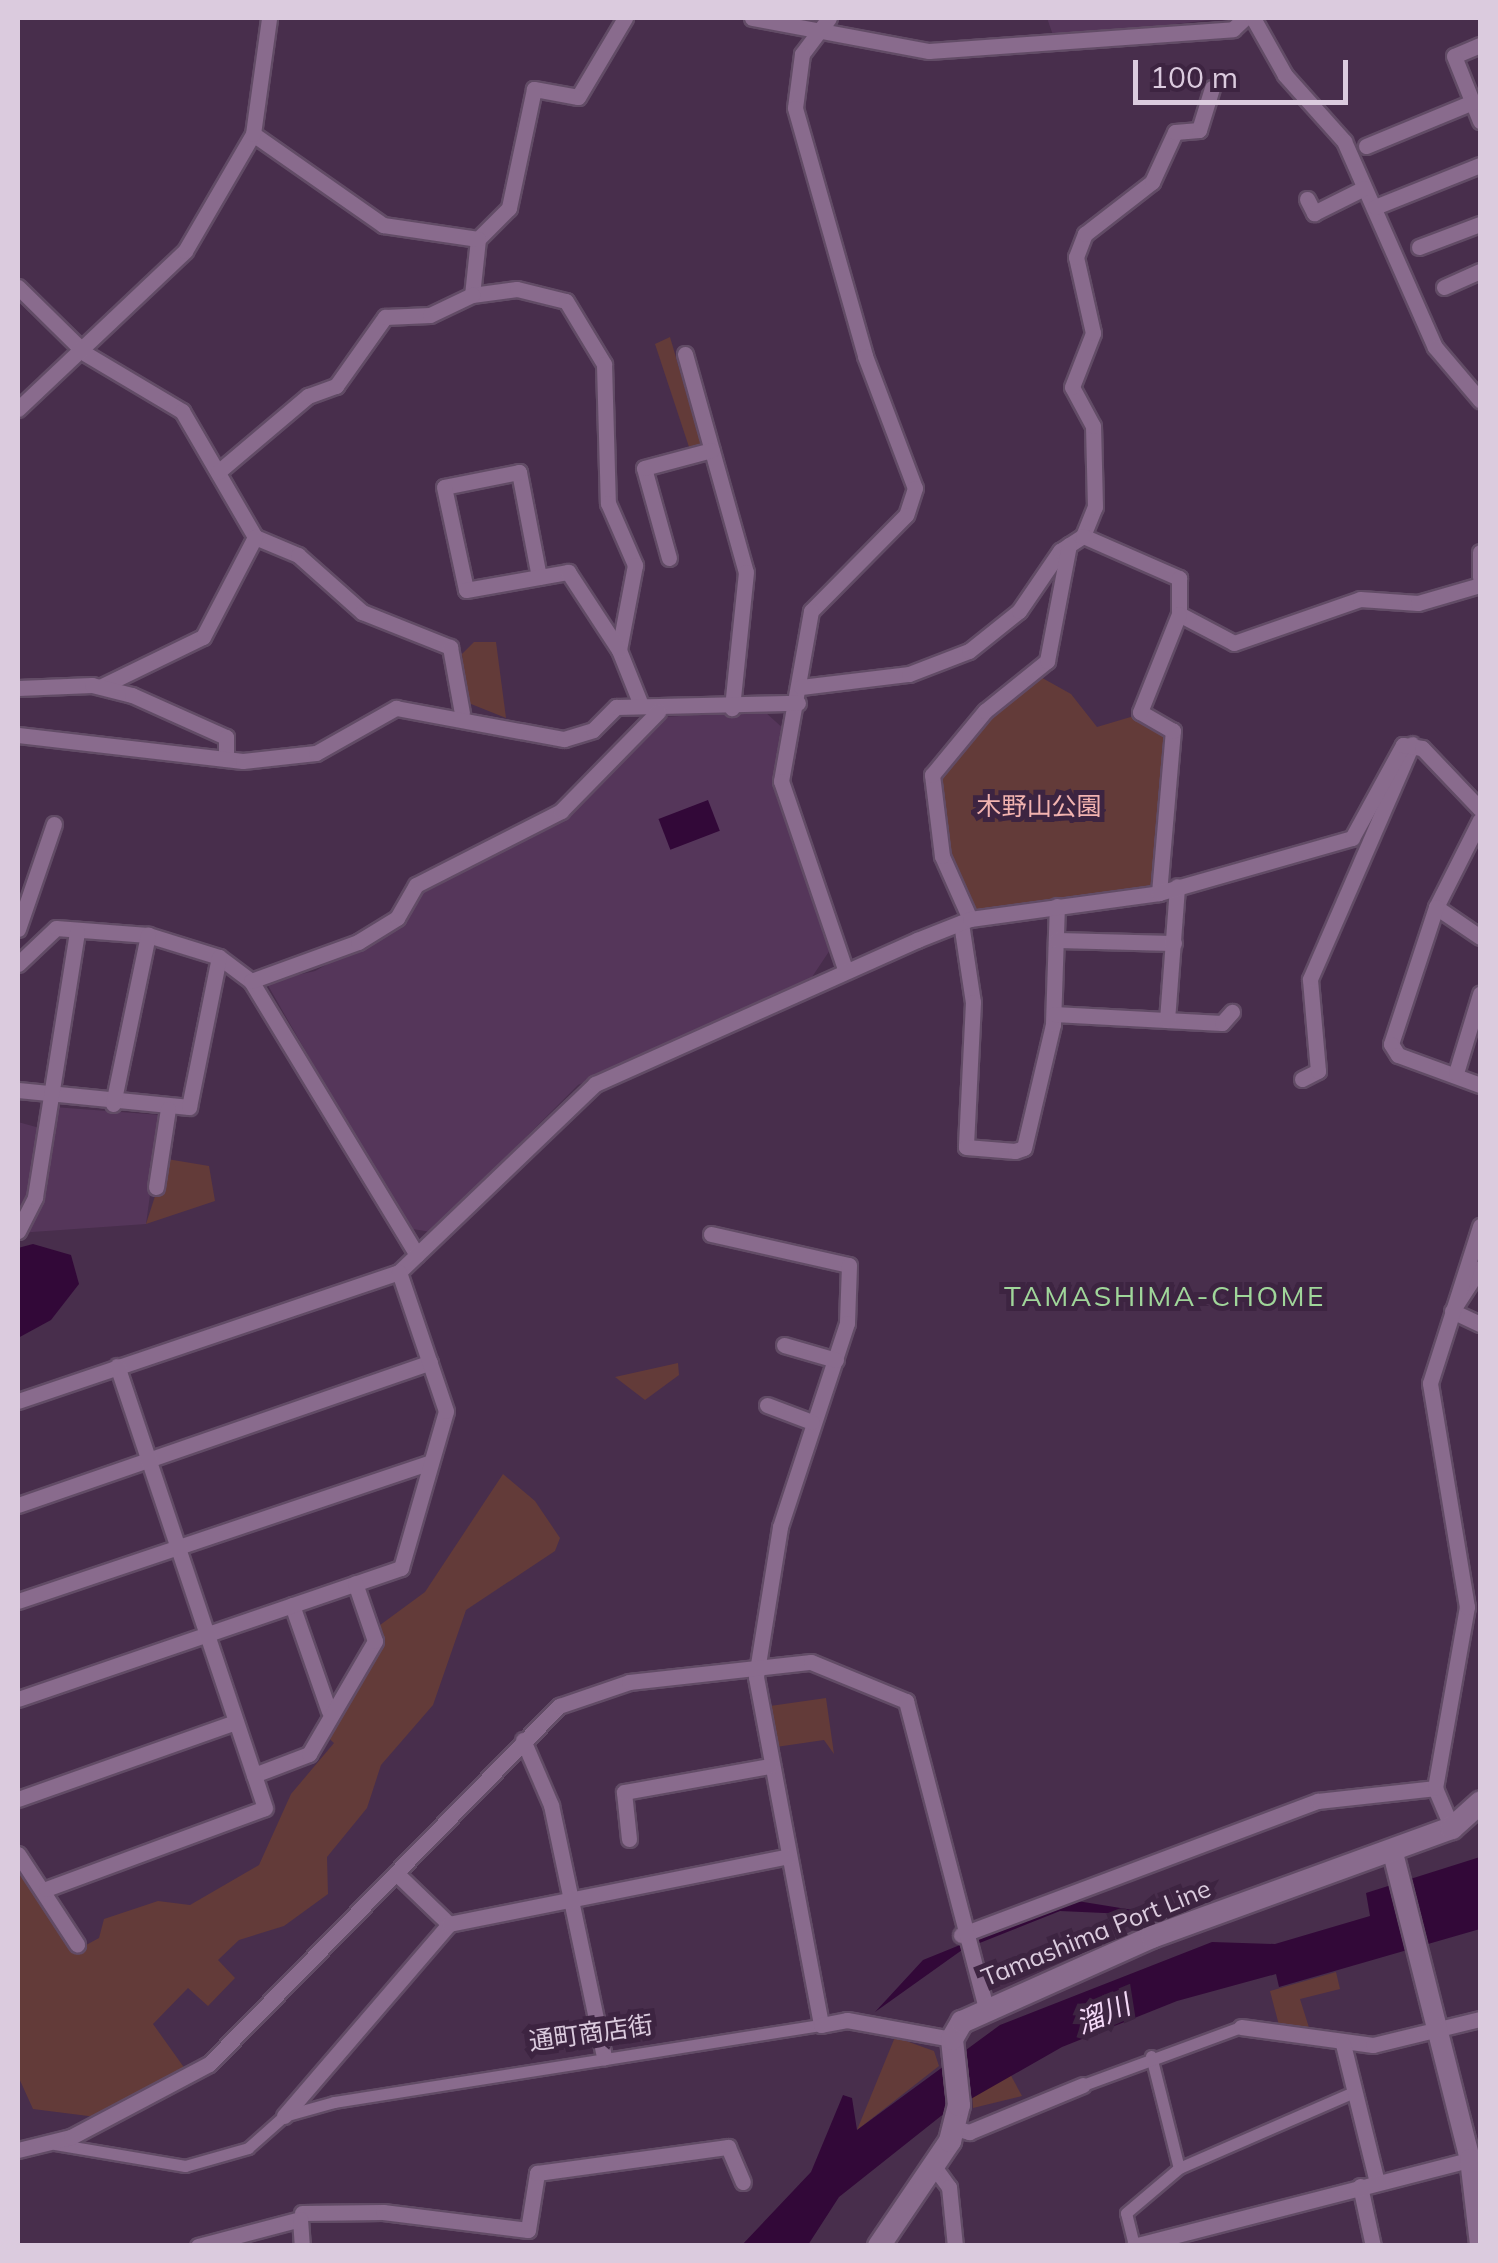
<!DOCTYPE html>
<meta charset="utf-8">
<style>
body{margin:0}
#map{position:relative;width:1498px;height:2263px;overflow:hidden;background:#482e4c;font-family:Mulish,"Noto Sans JP",sans-serif}
div>[style]{position:absolute}
[style*='--x']{left:calc(var(--x)*1px);top:calc(var(--y)*1px);width:calc(var(--w)*1px);rotate:calc(var(--a)*1deg)}
.built>*{inset:0;background:#55365a}
.green>*{inset:0;background:#633b39}
.water>*{inset:0;background:#320838;transform-origin:0 0}
.roads{filter:drop-shadow(2px 0 #624c66) drop-shadow(-2px 0 #624c66) drop-shadow(0 2px #624c66) drop-shadow(0 -2px #624c66)}
.pedestrian>*{height:11px;margin:-5.5px;padding:0 5.5px;transform-origin:5.5px;border-radius:5.5px;background:#896b8d}
.minor>*{height:15px;margin:-7.5px;padding:0 7.5px;transform-origin:7.5px;border-radius:7.5px;background:#896b8d}
.tertiary>*{height:20px;margin:-10px;padding:0 10px;transform-origin:10px;border-radius:10px;background:#896b8d}
.secondary>*{height:22px;margin:-11px;padding:0 11px;transform-origin:11px;border-radius:11px;background:#896b8d}
span{translate:-50% -50%;white-space:nowrap;text-align:center;line-height:1.15;-webkit-text-stroke:10px #3d2441;paint-order:stroke}
.park-label{font-size:25px;color:#f2b3b0}
.street-label{font-size:25px;color:#dbcbde}
.neighbourhood-label{font-size:28px;color:#a0d69a;letter-spacing:2.5px}
.water-label{font-size:28px;color:#f4d9f8;font-style:italic}
.frame{position:absolute;inset:0;border:20px solid #dbcbde;pointer-events:none}
.scale{position:absolute;left:1133px;top:60px;width:215px;height:45px;box-sizing:border-box;border:5px solid #dbcbde;border-top:0;padding-left:12px;font-size:30px;line-height:35px;white-space:nowrap;color:#dbcbde;-webkit-text-stroke:8px #3d2441;paint-order:stroke}
</style>
<div id="map">
<div class="built">
<i style="clip-path:polygon(1047px 18px,1228px 18px,1054px 38px)"></i>
<i style="clip-path:polygon(764px 711px,786px 731px,776px 788px,830px 950px,810px 980px,578px 1085px,431px 1232px,407px 1228px,266px 982px,315px 971px,403px 921px,418px 893px,562px 817px,664px 717px)"></i>
<i style="clip-path:polygon(54px 1107px,161px 1115px,146px 1224px,18px 1233px,18px 1122px,47px 1130px)"></i>
</div>
<div class="green">
<i style="clip-path:polygon(670px 337px,702px 446px,690px 450px,655px 344px)"></i>
<i style="clip-path:polygon(474px 642px,496px 642px,506px 718px,466px 702px,462px 654px)"></i>
<i style="clip-path:polygon(1037px 675px,1071px 694px,1097px 727px,1134px 716px,1167px 736px,1154px 887px,974px 914px,951px 868px,934px 789px,1002px 700px)"></i>
<i style="clip-path:polygon(167px 1159px,209px 1166px,215px 1201px,146px 1224px)"></i>
<i style="clip-path:polygon(678px 1363px,679px 1375px,645px 1400px,615px 1377px)"></i>
<i style="clip-path:polygon(503px 1474px,535px 1501px,560px 1538px,555px 1551px,466px 1610px,433px 1705px,381px 1765px,367px 1808px,327px 1857px,328px 1894px,284px 1926px,239px 1940px,218px 1960px,235px 1978px,208px 2006px,188px 1988px,153px 2024px,188px 2073px,112px 2119px,33px 2109px,18px 2076px,18px 1870px,75px 1951px,99px 1938px,104px 1919px,158px 1901px,190px 1905px,259px 1865px,291px 1794px,334px 1743px,324px 1734px,376px 1628px,425px 1592px)"></i>
<i style="clip-path:polygon(826px 1698px,834px 1754px,824px 1740px,776px 1747px,770px 1706px)"></i>
<i style="clip-path:polygon(1336px 1972px,1340px 1989px,1300px 1999px,1311px 2034px,1280px 2029px,1270px 1991px)"></i>
<i style="clip-path:polygon(895px 2037px,934px 2051px,939px 2066px,857px 2130px)"></i>
<i style="clip-path:polygon(1009px 2072px,1022px 2096px,973px 2108px,972px 2093px)"></i>
</div>
<div class="water">
<i style="left:708px;top:800px;width:33px;height:53px;rotate:69deg"></i>
<i style="clip-path:polygon(33px 1244px,71px 1255px,79px 1284px,51px 1320px,18px 1338px,18px 1248px)"></i>
<i style="clip-path:polygon(1480px 1857px,1480px 1929px,1279px 1987px,1276px 1974px,1177px 2001px,1062px 2047px,941px 2116px,839px 2197px,808px 2245px,741px 2246px,811px 2172px,843px 2095px,852px 2098px,857px 2130px,1000px 2025px,1212px 1942px,1275px 1944px,1370px 1916px,1366px 1893px)"></i>
<i style="clip-path:polygon(1071px 1900px,1170px 1916px,1060px 1911px,962px 1950px,875px 2012px,923px 1960px)"></i>
</div>
<div class="roads">
<div class="pedestrian">
<i style="--x:1151;--y:2056;--w:115;--a:76"></i>
<i style="--x:1083;--y:2085;--w:168;--a:-20.2"></i>
<i style="--x:55;--y:2144;--w:132;--a:9.6"></i>
<i style="--x:185;--y:2166;--w:66;--a:-15.9"></i>
<i style="--x:248;--y:2148;--w:48;--a:-41.6"></i>
<i style="--x:284;--y:2116;--w:52;--a:-15.6"></i>
<i style="--x:334;--y:2102;--w:493;--a:-9"></i>
<i style="--x:1134;--y:2245;--w:33;--a:-104"></i>
<i style="--x:1126;--y:2213;--w:70;--a:-40.3"></i>
<i style="--x:1179;--y:2168;--w:191;--a:-23.5"></i>
</div>
<div class="minor">
<i style="--x:625;--y:18;--w:92;--a:120.7"></i>
<i style="--x:578;--y:97;--w:45;--a:-169.7"></i>
<i style="--x:534;--y:89;--w:122;--a:101.9"></i>
<i style="--x:509;--y:208;--w:44;--a:135"></i>
<i style="--x:478;--y:239;--w:56;--a:96.1"></i>
<i style="--x:472;--y:295;--w:45;--a:-7.6"></i>
<i style="--x:517;--y:289;--w:50;--a:13.8"></i>
<i style="--x:566;--y:301;--w:74;--a:58.9"></i>
<i style="--x:604;--y:364;--w:139;--a:88.4"></i>
<i style="--x:608;--y:503;--w:68;--a:66.5"></i>
<i style="--x:635;--y:565;--w:86;--a:100.7"></i>
<i style="--x:619;--y:650;--w:59;--a:68.2"></i>
<i style="--x:752;--y:18;--w:180;--a:10.6"></i>
<i style="--x:929;--y:51;--w:305;--a:-4.1"></i>
<i style="--x:1233;--y:29;--w:16;--a:-43"></i>
<i style="--x:829;--y:18;--w:45;--a:126.9"></i>
<i style="--x:802;--y:54;--w:54;--a:97.4"></i>
<i style="--x:795;--y:108;--w:258;--a:74.2"></i>
<i style="--x:865;--y:356;--w:141;--a:69.3"></i>
<i style="--x:915;--y:488;--w:28;--a:108"></i>
<i style="--x:906;--y:515;--w:135;--a:134.7"></i>
<i style="--x:811;--y:611;--w:173;--a:100"></i>
<i style="--x:781;--y:781;--w:199;--a:71.2"></i>
<i style="--x:1253;--y:18;--w:65;--a:60.7"></i>
<i style="--x:1285;--y:75;--w:89;--a:48.2"></i>
<i style="--x:1344;--y:141;--w:225;--a:66.2"></i>
<i style="--x:1435;--y:347;--w:70;--a:49.7"></i>
<i style="--x:1480;--y:45;--w:28;--a:157"></i>
<i style="--x:1454;--y:56;--w:70;--a:68.2"></i>
<i style="--x:253;--y:134;--w:159;--a:35"></i>
<i style="--x:383;--y:225;--w:96;--a:8.4"></i>
<i style="--x:1366;--y:146;--w:116;--a:-22.4"></i>
<i style="--x:1307;--y:199;--w:16;--a:63"></i>
<i style="--x:1314;--y:213;--w:56;--a:-26.6"></i>
<i style="--x:1375;--y:207;--w:113;--a:-21.8"></i>
<i style="--x:1419;--y:247;--w:65;--a:-20.7"></i>
<i style="--x:18;--y:287;--w:95;--a:44.6"></i>
<i style="--x:86;--y:354;--w:112;--a:30.7"></i>
<i style="--x:182;--y:411;--w:146;--a:59.9"></i>
<i style="--x:255;--y:537;--w:47;--a:22.7"></i>
<i style="--x:298;--y:555;--w:86;--a:41.7"></i>
<i style="--x:362;--y:612;--w:95;--a:21.7"></i>
<i style="--x:450;--y:647;--w:67;--a:79.7"></i>
<i style="--x:1444;--y:287;--w:39;--a:-24"></i>
<i style="--x:685;--y:354;--w:226;--a:74.4"></i>
<i style="--x:746;--y:572;--w:137;--a:95.9"></i>
<i style="--x:18;--y:409;--w:230;--a:-43.4"></i>
<i style="--x:185;--y:251;--w:135;--a:-59.8"></i>
<i style="--x:253;--y:134;--w:117;--a:-82.1"></i>
<i style="--x:218;--y:472;--w:118;--a:-40.2"></i>
<i style="--x:308;--y:396;--w:30;--a:-20"></i>
<i style="--x:336;--y:386;--w:85;--a:-54.6"></i>
<i style="--x:385;--y:317;--w:45;--a:-2.5"></i>
<i style="--x:430;--y:315;--w:47;--a:-25.5"></i>
<i style="--x:1083;--y:536;--w:31;--a:-68"></i>
<i style="--x:1095;--y:507;--w:81;--a:-91.4"></i>
<i style="--x:1093;--y:426;--w:44;--a:-118.3"></i>
<i style="--x:1072;--y:387;--w:58;--a:-68.7"></i>
<i style="--x:1093;--y:333;--w:78;--a:-102.6"></i>
<i style="--x:1076;--y:257;--w:25;--a:-69"></i>
<i style="--x:1085;--y:234;--w:85;--a:-37.8"></i>
<i style="--x:1152;--y:182;--w:55;--a:-65.3"></i>
<i style="--x:1175;--y:132;--w:24;--a:-5"></i>
<i style="--x:1199;--y:130;--w:44;--a:-72.8"></i>
<i style="--x:1480;--y:552;--w:25;--a:90"></i>
<i style="--x:669;--y:558;--w:93;--a:-105.5"></i>
<i style="--x:644;--y:468;--w:70;--a:-14.8"></i>
<i style="--x:539;--y:577;--w:107;--a:-100.8"></i>
<i style="--x:519;--y:472;--w:76;--a:168.7"></i>
<i style="--x:444;--y:487;--w:105;--a:77.9"></i>
<i style="--x:466;--y:590;--w:104;--a:-10"></i>
<i style="--x:568;--y:572;--w:93;--a:56.8"></i>
<i style="--x:102;--y:686;--w:112;--a:-25.9"></i>
<i style="--x:203;--y:637;--w:113;--a:-62.5"></i>
<i style="--x:801;--y:687;--w:109;--a:-6.9"></i>
<i style="--x:909;--y:674;--w:64;--a:-21"></i>
<i style="--x:969;--y:651;--w:64;--a:-38.7"></i>
<i style="--x:1019;--y:611;--w:73;--a:-55.7"></i>
<i style="--x:1060;--y:551;--w:27;--a:-33"></i>
<i style="--x:1083;--y:536;--w:105;--a:23.6"></i>
<i style="--x:1179;--y:578;--w:36;--a:90"></i>
<i style="--x:1179;--y:614;--w:62;--a:27.8"></i>
<i style="--x:1234;--y:643;--w:133;--a:-19.2"></i>
<i style="--x:1360;--y:599;--w:58;--a:3.9"></i>
<i style="--x:1418;--y:603;--w:65;--a:-16.2"></i>
<i style="--x:18;--y:688;--w:74;--a:-2.3"></i>
<i style="--x:92;--y:685;--w:41;--a:14"></i>
<i style="--x:132;--y:695;--w:103;--a:24.1"></i>
<i style="--x:226;--y:737;--w:22;--a:90"></i>
<i style="--x:18;--y:735;--w:226;--a:6.6"></i>
<i style="--x:243;--y:761;--w:73;--a:-6.3"></i>
<i style="--x:316;--y:753;--w:92;--a:-29.4"></i>
<i style="--x:396;--y:708;--w:171;--a:10.5"></i>
<i style="--x:564;--y:739;--w:30;--a:-17"></i>
<i style="--x:593;--y:730;--w:33;--a:-45"></i>
<i style="--x:616;--y:707;--w:182;--a:-1.3"></i>
<i style="--x:1480;--y:820;--w:97;--a:116.8"></i>
<i style="--x:1436;--y:907;--w:53;--a:34.3"></i>
<i style="--x:1159;--y:893;--w:163;--a:-85.1"></i>
<i style="--x:1173;--y:731;--w:38;--a:-150"></i>
<i style="--x:1140;--y:712;--w:105;--a:-68.3"></i>
<i style="--x:1436;--y:907;--w:144;--a:108.2"></i>
<i style="--x:1391;--y:1044;--w:13;--a:58"></i>
<i style="--x:1398;--y:1055;--w:87;--a:20.1"></i>
<i style="--x:970;--y:919;--w:69;--a:-114"></i>
<i style="--x:942;--y:856;--w:82;--a:-97"></i>
<i style="--x:932;--y:775;--w:83;--a:-50.4"></i>
<i style="--x:985;--y:711;--w:80;--a:-38.9"></i>
<i style="--x:1047;--y:661;--w:118;--a:-79.3"></i>
<i style="--x:961;--y:923;--w:80;--a:81.4"></i>
<i style="--x:973;--y:1002;--w:145;--a:92.8"></i>
<i style="--x:966;--y:1147;--w:49;--a:4.7"></i>
<i style="--x:1015;--y:1151;--w:9;--a:-18"></i>
<i style="--x:1024;--y:1148;--w:127;--a:-76.8"></i>
<i style="--x:1053;--y:1024;--w:118;--a:-88.1"></i>
<i style="--x:18;--y:929;--w:111;--a:-71.1"></i>
<i style="--x:1056;--y:940;--w:118;--a:1.5"></i>
<i style="--x:18;--y:964;--w:52;--a:-43.5"></i>
<i style="--x:56;--y:928;--w:92;--a:4.4"></i>
<i style="--x:148;--y:935;--w:74;--a:17.2"></i>
<i style="--x:219;--y:957;--w:40;--a:37"></i>
<i style="--x:251;--y:981;--w:320;--a:58.8"></i>
<i style="--x:251;--y:981;--w:114;--a:-20"></i>
<i style="--x:358;--y:942;--w:46;--a:-31.6"></i>
<i style="--x:397;--y:918;--w:38;--a:-60"></i>
<i style="--x:416;--y:885;--w:163;--a:-27"></i>
<i style="--x:561;--y:811;--w:139;--a:-45.6"></i>
<i style="--x:1054;--y:1014;--w:168;--a:3.1"></i>
<i style="--x:1222;--y:1023;--w:15;--a:-48"></i>
<i style="--x:1167;--y:1020;--w:134;--a:-85.7"></i>
<i style="--x:1456;--y:1073;--w:83;--a:-73.1"></i>
<i style="--x:1302;--y:1079;--w:18;--a:-27"></i>
<i style="--x:1318;--y:1071;--w:92;--a:-95"></i>
<i style="--x:1310;--y:979;--w:256;--a:-66.5"></i>
<i style="--x:18;--y:1090;--w:172;--a:5.7"></i>
<i style="--x:189;--y:1107;--w:153;--a:-78.7"></i>
<i style="--x:113;--y:1104;--w:173;--a:-78.3"></i>
<i style="--x:156;--y:1187;--w:79;--a:-81.3"></i>
<i style="--x:18;--y:1231;--w:38;--a:-63"></i>
<i style="--x:35;--y:1197;--w:268;--a:-81"></i>
<i style="--x:711;--y:1234;--w:141;--a:12.7"></i>
<i style="--x:849;--y:1265;--w:58;--a:92"></i>
<i style="--x:847;--y:1323;--w:215;--a:108.2"></i>
<i style="--x:780;--y:1527;--w:152;--a:99.1"></i>
<i style="--x:756;--y:1677;--w:354;--a:79.4"></i>
<i style="--x:821;--y:2025;--w:26;--a:-11"></i>
<i style="--x:847;--y:2020;--w:107;--a:10.3"></i>
<i style="--x:1454;--y:1308;--w:48;--a:-57"></i>
<i style="--x:1452;--y:1311;--w:31;--a:25"></i>
<i style="--x:784;--y:1345;--w:54;--a:16.1"></i>
<i style="--x:18;--y:1401;--w:402;--a:-18.7"></i>
<i style="--x:399;--y:1272;--w:272;--a:-43.8"></i>
<i style="--x:595;--y:1084;--w:353;--a:-24.1"></i>
<i style="--x:917;--y:940;--w:57;--a:-21.6"></i>
<i style="--x:970;--y:919;--w:191;--a:-7.8"></i>
<i style="--x:1159;--y:893;--w:201;--a:-15.9"></i>
<i style="--x:1352;--y:838;--w:106;--a:-61.3"></i>
<i style="--x:1403;--y:745;--w:19;--a:9"></i>
<i style="--x:1422;--y:748;--w:84;--a:46.4"></i>
<i style="--x:767;--y:1405;--w:48;--a:20.7"></i>
<i style="--x:18;--y:1505;--w:436;--a:-19.1"></i>
<i style="--x:18;--y:1601;--w:435;--a:-18.6"></i>
<i style="--x:292;--y:1605;--w:112;--a:70.8"></i>
<i style="--x:18;--y:1699;--w:405;--a:-18.9"></i>
<i style="--x:401;--y:1568;--w:163;--a:-74"></i>
<i style="--x:446;--y:1411;--w:147;--a:-108.7"></i>
<i style="--x:523;--y:1740;--w:71;--a:66.7"></i>
<i style="--x:551;--y:1805;--w:258;--a:78.1"></i>
<i style="--x:254;--y:1775;--w:59;--a:-20.9"></i>
<i style="--x:309;--y:1754;--w:131;--a:-59.7"></i>
<i style="--x:375;--y:1641;--w:61;--a:-109"></i>
<i style="--x:1435;--y:1788;--w:43;--a:67"></i>
<i style="--x:18;--y:1799;--w:231;--a:-19.5"></i>
<i style="--x:629;--y:1839;--w:47;--a:-96.1"></i>
<i style="--x:624;--y:1792;--w:148;--a:-10.1"></i>
<i style="--x:18;--y:1854;--w:108;--a:56.8"></i>
<i style="--x:396;--y:1873;--w:74;--a:43.9"></i>
<i style="--x:46;--y:1889;--w:233;--a:-20.3"></i>
<i style="--x:265;--y:1808;--w:466;--a:-108.5"></i>
<i style="--x:961;--y:1935;--w:381;--a:-20.6"></i>
<i style="--x:1318;--y:1801;--w:118;--a:-6.3"></i>
<i style="--x:1435;--y:1788;--w:184;--a:-80"></i>
<i style="--x:1467;--y:1607;--w:227;--a:-99.4"></i>
<i style="--x:1430;--y:1383;--w:165;--a:-72.3"></i>
<i style="--x:1241;--y:2027;--w:133;--a:7.8"></i>
<i style="--x:1373;--y:2045;--w:110;--a:-13.7"></i>
<i style="--x:1343;--y:2044;--w:142;--a:76.2"></i>
<i style="--x:284;--y:2116;--w:253;--a:-49.3"></i>
<i style="--x:449;--y:1924;--w:346;--a:-11.3"></i>
<i style="--x:955;--y:2128;--w:15;--a:16"></i>
<i style="--x:969;--y:2132;--w:123;--a:-22.4"></i>
<i style="--x:18;--y:2150;--w:55;--a:-13.8"></i>
<i style="--x:71;--y:2137;--w:156;--a:-27.9"></i>
<i style="--x:209;--y:2064;--w:501;--a:-45.65"></i>
<i style="--x:559;--y:1706;--w:74;--a:-18.9"></i>
<i style="--x:629;--y:1682;--w:183;--a:-6.3"></i>
<i style="--x:811;--y:1662;--w:103;--a:22.3"></i>
<i style="--x:906;--y:1701;--w:317;--a:75.4"></i>
<i style="--x:935;--y:2168;--w:24;--a:54"></i>
<i style="--x:949;--y:2187;--w:59;--a:84.2"></i>
<i style="--x:1360;--y:2186;--w:61;--a:77.8"></i>
<i style="--x:302;--y:2213;--w:81;--a:-0.7"></i>
<i style="--x:383;--y:2212;--w:146;--a:7.1"></i>
<i style="--x:528;--y:2230;--w:58;--a:-81"></i>
<i style="--x:537;--y:2173;--w:193;--a:-7.8"></i>
<i style="--x:728;--y:2147;--w:38;--a:67"></i>
<i style="--x:198;--y:2246;--w:106;--a:-14.8"></i>
<i style="--x:300;--y:2219;--w:27;--a:86"></i>
<i style="--x:1134;--y:2246;--w:357;--a:-14.4"></i>
</div>
<div class="tertiary">
<i style="--x:1393;--y:1853;--w:316;--a:75.9"></i>
<i style="--x:1470;--y:2159;--w:86;--a:83.3"></i>
</div>
<div class="secondary">
<i style="--x:879;--y:2246;--w:127;--a:-55.9"></i>
<i style="--x:950;--y:2141;--w:37;--a:-76"></i>
<i style="--x:959;--y:2105;--w:66;--a:-96.1"></i>
<i style="--x:952;--y:2039;--w:20;--a:-60"></i>
<i style="--x:962;--y:2022;--w:208;--a:-24.1"></i>
<i style="--x:1152;--y:1937;--w:319;--a:-20"></i>
<i style="--x:1452;--y:1828;--w:38;--a:-42"></i>
</div>
</div>
<div class="park-label">
<span style="left:1039px;top:806px">木野山公園</span>
</div>
<div class="street-label">
<span style="left:1096px;top:1933px;rotate:-22deg">Tamashima Port Line</span>
<span style="left:591px;top:2033px;rotate:-8deg">通町商店街</span>
</div>
<div class="neighbourhood-label">
<span style="left:1165px;top:1296px">TAMASHIMA-CHOME</span>
</div>
<div class="water-label">
<span style="left:1103px;top:2014px;rotate:-23deg">溜川</span>
</div>
<div class="frame"></div>
<div class="scale">100 m</div>
</div>
